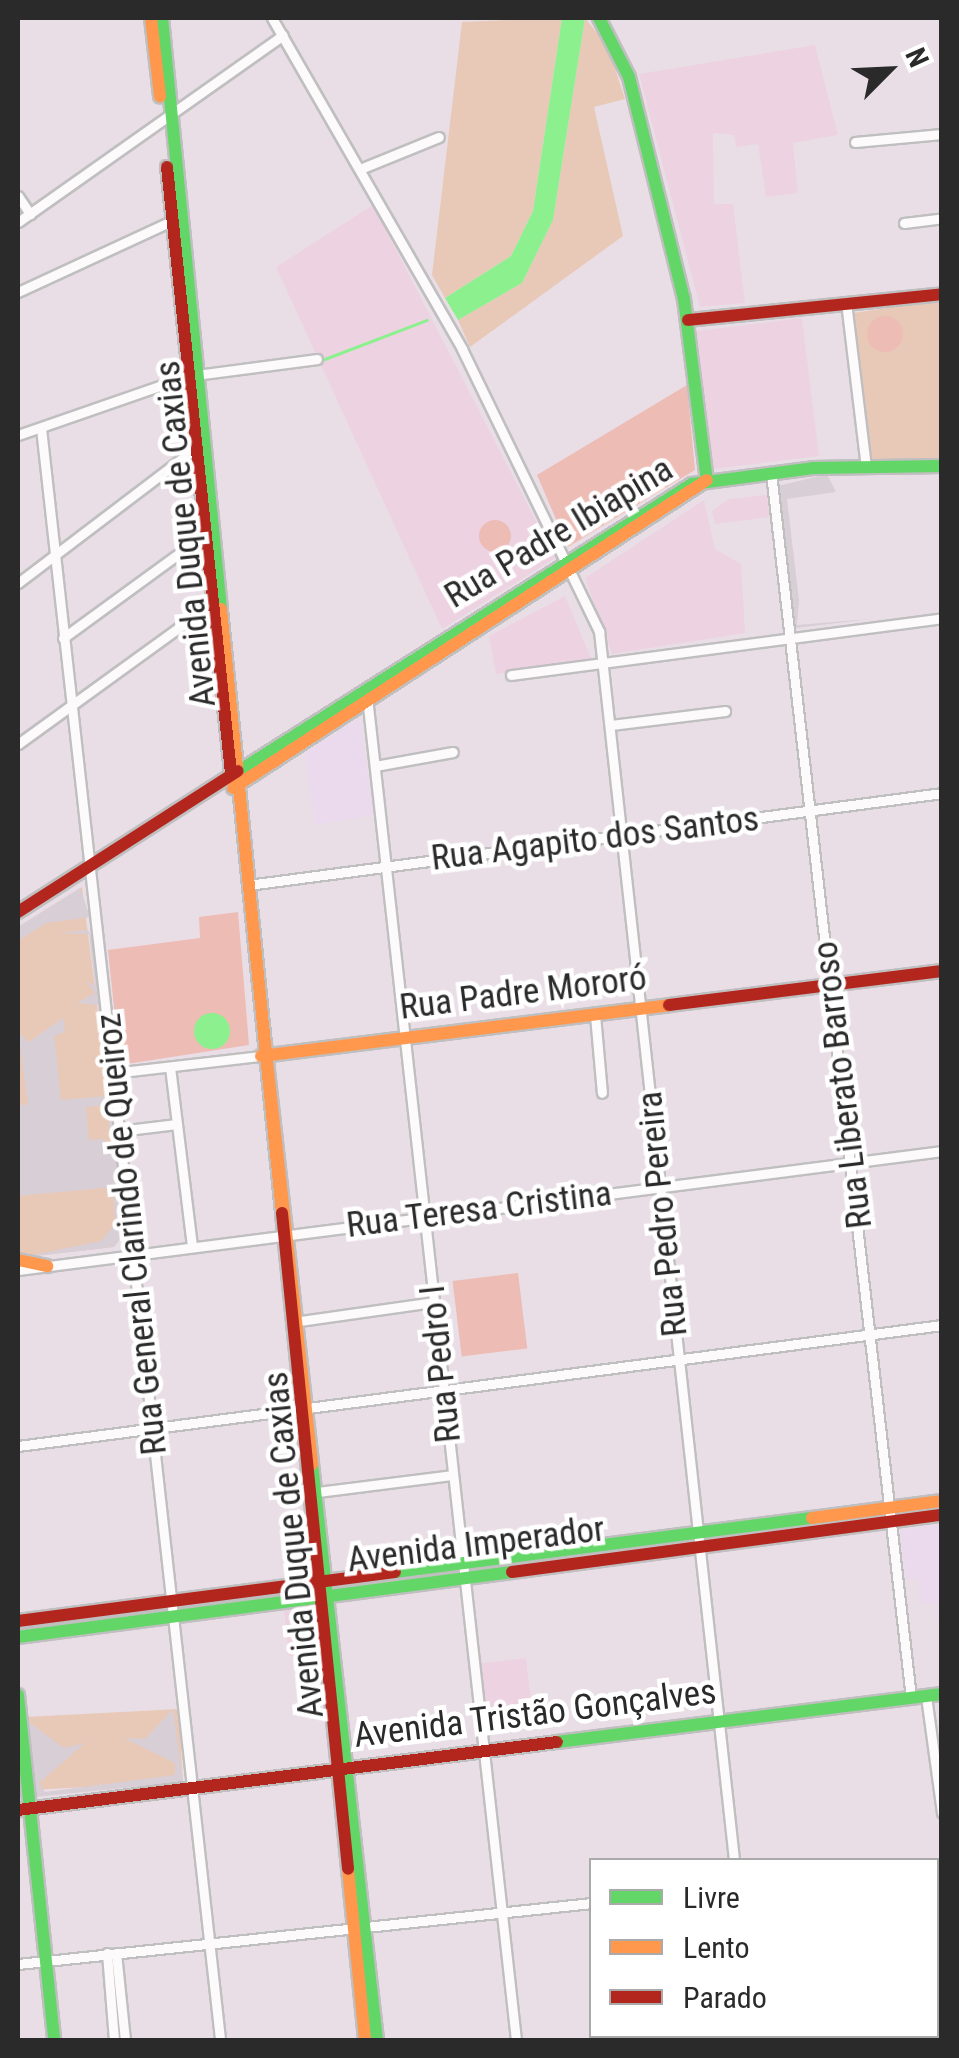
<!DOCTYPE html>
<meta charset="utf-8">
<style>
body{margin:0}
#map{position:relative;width:959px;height:2058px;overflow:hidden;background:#e9dee6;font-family:"Roboto Condensed",sans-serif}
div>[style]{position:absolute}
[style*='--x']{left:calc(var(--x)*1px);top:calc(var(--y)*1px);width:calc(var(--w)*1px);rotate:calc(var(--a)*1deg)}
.education>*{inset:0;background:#edd2e2;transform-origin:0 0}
.medical>*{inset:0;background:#ebdaee}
.green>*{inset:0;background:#e8c9b8;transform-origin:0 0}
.pitch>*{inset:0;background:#edbcb5;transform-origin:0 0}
.round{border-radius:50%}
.plaza>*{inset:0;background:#d8ced5}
.water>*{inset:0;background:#8df08e}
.stream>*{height:2.5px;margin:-1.25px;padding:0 1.25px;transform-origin:1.25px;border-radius:1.25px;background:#8df08e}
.roads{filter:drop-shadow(2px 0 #c0bfc0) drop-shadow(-2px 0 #c0bfc0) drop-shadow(0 2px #c0bfc0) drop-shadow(0 -2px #c0bfc0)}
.street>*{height:9px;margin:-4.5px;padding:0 4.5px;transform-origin:4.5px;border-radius:4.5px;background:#fcfafb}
.fast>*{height:12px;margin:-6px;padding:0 6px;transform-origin:6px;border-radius:6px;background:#63d668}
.slow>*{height:12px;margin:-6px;padding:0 6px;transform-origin:6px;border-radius:6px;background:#ff974d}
.jam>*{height:12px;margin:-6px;padding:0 6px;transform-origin:6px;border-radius:6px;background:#b3261e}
span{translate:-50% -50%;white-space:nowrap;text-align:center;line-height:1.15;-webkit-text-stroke:9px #fff;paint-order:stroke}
.street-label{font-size:35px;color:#2a2a2a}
.frame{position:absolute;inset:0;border:20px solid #2a2a2a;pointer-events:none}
.legend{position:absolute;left:589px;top:1858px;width:350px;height:180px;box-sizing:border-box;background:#fff;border:2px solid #aaa;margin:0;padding:12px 18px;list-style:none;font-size:30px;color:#2a2a2a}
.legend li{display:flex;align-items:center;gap:20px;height:50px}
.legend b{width:50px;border:2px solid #aaa}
.north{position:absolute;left:839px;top:20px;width:100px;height:100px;-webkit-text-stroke:8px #fff;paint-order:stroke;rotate:66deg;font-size:28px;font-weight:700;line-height:40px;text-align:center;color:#2a2a2a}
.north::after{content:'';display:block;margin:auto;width:35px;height:45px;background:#2a2a2a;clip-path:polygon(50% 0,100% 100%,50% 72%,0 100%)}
</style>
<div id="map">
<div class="education">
<i style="clip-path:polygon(815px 45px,838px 135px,793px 143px,798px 193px,766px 197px,758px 144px,736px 147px,734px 135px,713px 133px,714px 204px,733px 204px,745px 303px,700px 307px,639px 74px)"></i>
<i style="clip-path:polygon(373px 205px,555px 558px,442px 629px,276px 267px)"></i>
<i style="left:802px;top:318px;width:139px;height:106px;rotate:83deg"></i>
<i style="clip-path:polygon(767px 495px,770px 517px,715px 524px,712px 511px,729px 499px)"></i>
<i style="clip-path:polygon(704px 500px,715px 549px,741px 564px,745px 633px,612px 654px,585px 578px)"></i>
<i style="clip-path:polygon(565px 596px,591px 658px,496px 674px,489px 636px)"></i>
<i style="left:309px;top:1608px;width:46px;height:25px;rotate:84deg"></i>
<i style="left:526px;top:1658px;width:47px;height:46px;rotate:83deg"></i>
</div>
<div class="medical">
<i style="clip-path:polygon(359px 718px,374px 815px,315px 825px,305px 753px)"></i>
<i style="clip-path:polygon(941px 1524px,942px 1524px,941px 1649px,936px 1603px,921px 1604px,918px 1578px,906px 1579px,901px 1530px)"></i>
</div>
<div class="green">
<i style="clip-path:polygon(562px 18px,533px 211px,511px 256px,445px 298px,432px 275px,462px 22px)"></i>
<i style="clip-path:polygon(585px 18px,608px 47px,625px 99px,594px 107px,623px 236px,470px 347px,458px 320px,522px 283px,553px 220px)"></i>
<i style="clip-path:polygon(941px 300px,941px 460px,880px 468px,871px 460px,853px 313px)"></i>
<i style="clip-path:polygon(82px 887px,126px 1232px,114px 1247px,18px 1258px,18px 927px)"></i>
<i style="left:179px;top:1709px;width:73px;height:153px;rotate:87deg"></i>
</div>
<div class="pitch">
<i class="round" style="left:867px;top:316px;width:36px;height:36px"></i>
<i style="clip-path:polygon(687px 385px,695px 470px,568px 547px,537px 475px)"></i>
<i class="round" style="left:479px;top:520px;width:32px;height:32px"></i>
<i style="clip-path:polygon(238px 912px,249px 1045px,120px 1065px,108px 950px,200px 938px,199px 917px)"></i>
<i style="left:518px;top:1273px;width:76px;height:66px;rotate:83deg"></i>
</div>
<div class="plaza">
<i style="clip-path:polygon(827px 474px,836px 492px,787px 499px,799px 600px,797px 625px,870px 619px,796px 628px,778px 486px)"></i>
<i style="clip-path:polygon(80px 888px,90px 917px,46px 923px,18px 941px,18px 927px)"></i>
<i style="clip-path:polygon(evenodd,88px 930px,92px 936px,126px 1232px,114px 1247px,18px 1258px,101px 1241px,115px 1224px,113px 1187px,18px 1196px,18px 1106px,28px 1104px,18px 1032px,29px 1042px,63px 1018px,65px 1032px,54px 1036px,61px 1100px,106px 1096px,98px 1005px,77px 1003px,95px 993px,86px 981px,95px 986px,89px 934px,58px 933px,88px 930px,107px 1105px,112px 1153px,106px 1154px,104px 1139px,89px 1140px,86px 1107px,107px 1105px)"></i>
<i style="clip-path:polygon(173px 1709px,183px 1782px,35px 1797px,26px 1720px,64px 1748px,85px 1743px,39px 1783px,45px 1792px,175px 1775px,175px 1763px,124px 1738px,145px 1739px)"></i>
</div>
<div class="water">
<i style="clip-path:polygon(562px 18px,585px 18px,553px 220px,522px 283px,458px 320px,445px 298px,511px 256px,533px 211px)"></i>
<i class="round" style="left:194px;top:1013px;width:36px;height:36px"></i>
</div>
<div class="stream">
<i style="--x:322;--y:360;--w:112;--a:-20.9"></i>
</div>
<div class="roads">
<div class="street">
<i style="--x:272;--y:18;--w:382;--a:60.1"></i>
<i style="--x:462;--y:349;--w:314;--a:64.1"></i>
<i style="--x:599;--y:631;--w:1236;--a:83.73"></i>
<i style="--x:855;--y:142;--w:87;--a:-5.3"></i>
<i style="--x:360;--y:169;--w:85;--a:-22.1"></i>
<i style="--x:18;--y:196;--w:22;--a:56"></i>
<i style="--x:18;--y:222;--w:324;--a:-35.2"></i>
<i style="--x:904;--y:223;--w:38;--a:-7"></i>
<i style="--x:18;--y:292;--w:170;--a:-24.8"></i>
<i style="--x:846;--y:302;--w:167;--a:83.1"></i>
<i style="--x:41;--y:428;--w:1622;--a:83.66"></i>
<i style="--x:18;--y:435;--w:180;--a:-19.1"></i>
<i style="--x:188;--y:376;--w:130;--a:-7.5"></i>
<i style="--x:771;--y:473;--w:1233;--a:83.48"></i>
<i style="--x:18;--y:583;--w:223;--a:-37.2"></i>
<i style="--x:63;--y:638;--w:175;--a:-36.1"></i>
<i style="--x:511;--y:675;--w:435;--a:-7.5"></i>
<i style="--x:367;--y:697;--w:1351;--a:83.67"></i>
<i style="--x:611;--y:725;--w:115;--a:-7"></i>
<i style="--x:18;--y:744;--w:241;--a:-35.9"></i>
<i style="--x:375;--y:766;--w:79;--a:-10.2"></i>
<i style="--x:248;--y:885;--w:700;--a:-7.55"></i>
<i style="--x:595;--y:1015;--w:78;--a:84.9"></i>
<i style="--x:170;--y:1067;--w:180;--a:83"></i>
<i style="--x:113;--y:1073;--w:149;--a:-6.6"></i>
<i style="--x:119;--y:1131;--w:58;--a:-6.9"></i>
<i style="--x:18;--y:1270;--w:932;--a:-7.34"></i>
<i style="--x:300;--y:1321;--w:135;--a:-8.1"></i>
<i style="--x:18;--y:1446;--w:932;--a:-7.46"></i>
<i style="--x:318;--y:1492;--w:136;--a:-7.2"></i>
<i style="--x:926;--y:1696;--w:118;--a:82.2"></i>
<i style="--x:936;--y:1867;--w:6;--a:-9"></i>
<i style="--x:107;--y:1953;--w:87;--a:85.4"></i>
<i style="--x:116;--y:1953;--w:87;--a:84.1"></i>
<i style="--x:18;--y:1964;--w:577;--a:-6.07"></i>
<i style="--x:752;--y:2036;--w:4;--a:76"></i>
</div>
<div class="fast">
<i style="--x:162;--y:18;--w:594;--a:84.3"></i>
<i style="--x:599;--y:18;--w:66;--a:63"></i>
<i style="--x:629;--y:77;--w:229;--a:76.1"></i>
<i style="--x:684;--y:299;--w:182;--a:82.8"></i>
<i style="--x:239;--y:771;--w:536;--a:-32.36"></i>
<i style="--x:692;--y:484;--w:122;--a:-7.5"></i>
<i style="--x:813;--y:468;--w:129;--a:-0.9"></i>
<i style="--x:312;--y:1464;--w:580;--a:83.56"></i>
<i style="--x:395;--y:1572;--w:420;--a:-7.4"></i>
<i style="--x:18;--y:1637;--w:498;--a:-7.5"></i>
<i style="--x:18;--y:1695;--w:347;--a:84"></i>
<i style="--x:557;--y:1742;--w:388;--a:-7.1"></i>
</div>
<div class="slow">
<i style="--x:151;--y:18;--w:79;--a:83.4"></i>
<i style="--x:221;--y:609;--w:607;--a:84.23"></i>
<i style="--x:233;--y:788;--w:565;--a:-33.02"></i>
<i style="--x:265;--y:1044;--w:423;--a:83.6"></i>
<i style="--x:261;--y:1056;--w:411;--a:-7.1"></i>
<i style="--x:18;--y:1260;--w:30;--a:12"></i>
<i style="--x:812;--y:1518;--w:131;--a:-7.5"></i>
<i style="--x:348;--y:1869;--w:172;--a:84.3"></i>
</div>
<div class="jam">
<i style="--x:167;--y:167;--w:609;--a:83.97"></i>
<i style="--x:688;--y:320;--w:255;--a:-5.8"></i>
<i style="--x:18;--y:912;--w:261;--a:-32.7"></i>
<i style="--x:669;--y:1005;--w:275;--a:-7.1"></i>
<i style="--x:282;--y:1213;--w:659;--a:84.25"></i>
<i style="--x:512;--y:1572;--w:434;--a:-7.6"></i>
<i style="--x:18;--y:1621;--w:380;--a:-7.4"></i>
<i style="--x:18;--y:1810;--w:543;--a:-7.19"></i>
</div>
</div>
<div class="street-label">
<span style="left:559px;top:533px;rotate:-31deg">Rua Padre Ibiapina</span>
<span style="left:186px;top:534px;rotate:-96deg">Avenida Duque de Caxias</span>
<span style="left:595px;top:839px;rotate:-7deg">Rua Agapito dos Santos</span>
<span style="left:523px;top:993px;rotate:-7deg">Rua Padre Mororó</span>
<span style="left:843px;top:1085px;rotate:-97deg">Rua Liberato Barroso</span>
<span style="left:479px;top:1210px;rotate:-7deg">Rua Teresa Cristina</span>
<span style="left:663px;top:1214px;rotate:-96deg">Rua Pedro Pereira</span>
<span style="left:132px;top:1234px;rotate:-96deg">Rua General Clarindo de Queiroz</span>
<span style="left:441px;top:1364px;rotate:-96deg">Rua Pedro I</span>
<span style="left:294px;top:1545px;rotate:-96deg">Avenida Duque de Caxias</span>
<span style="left:476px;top:1545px;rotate:-7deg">Avenida Imperador</span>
<span style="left:535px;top:1714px;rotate:-7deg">Avenida Tristão Gonçalves</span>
</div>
<div class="frame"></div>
<ul class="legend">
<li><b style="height:12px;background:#63d668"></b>Livre</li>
<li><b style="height:12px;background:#ff974d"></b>Lento</li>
<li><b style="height:12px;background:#b3261e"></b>Parado</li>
</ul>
<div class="north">N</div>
</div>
